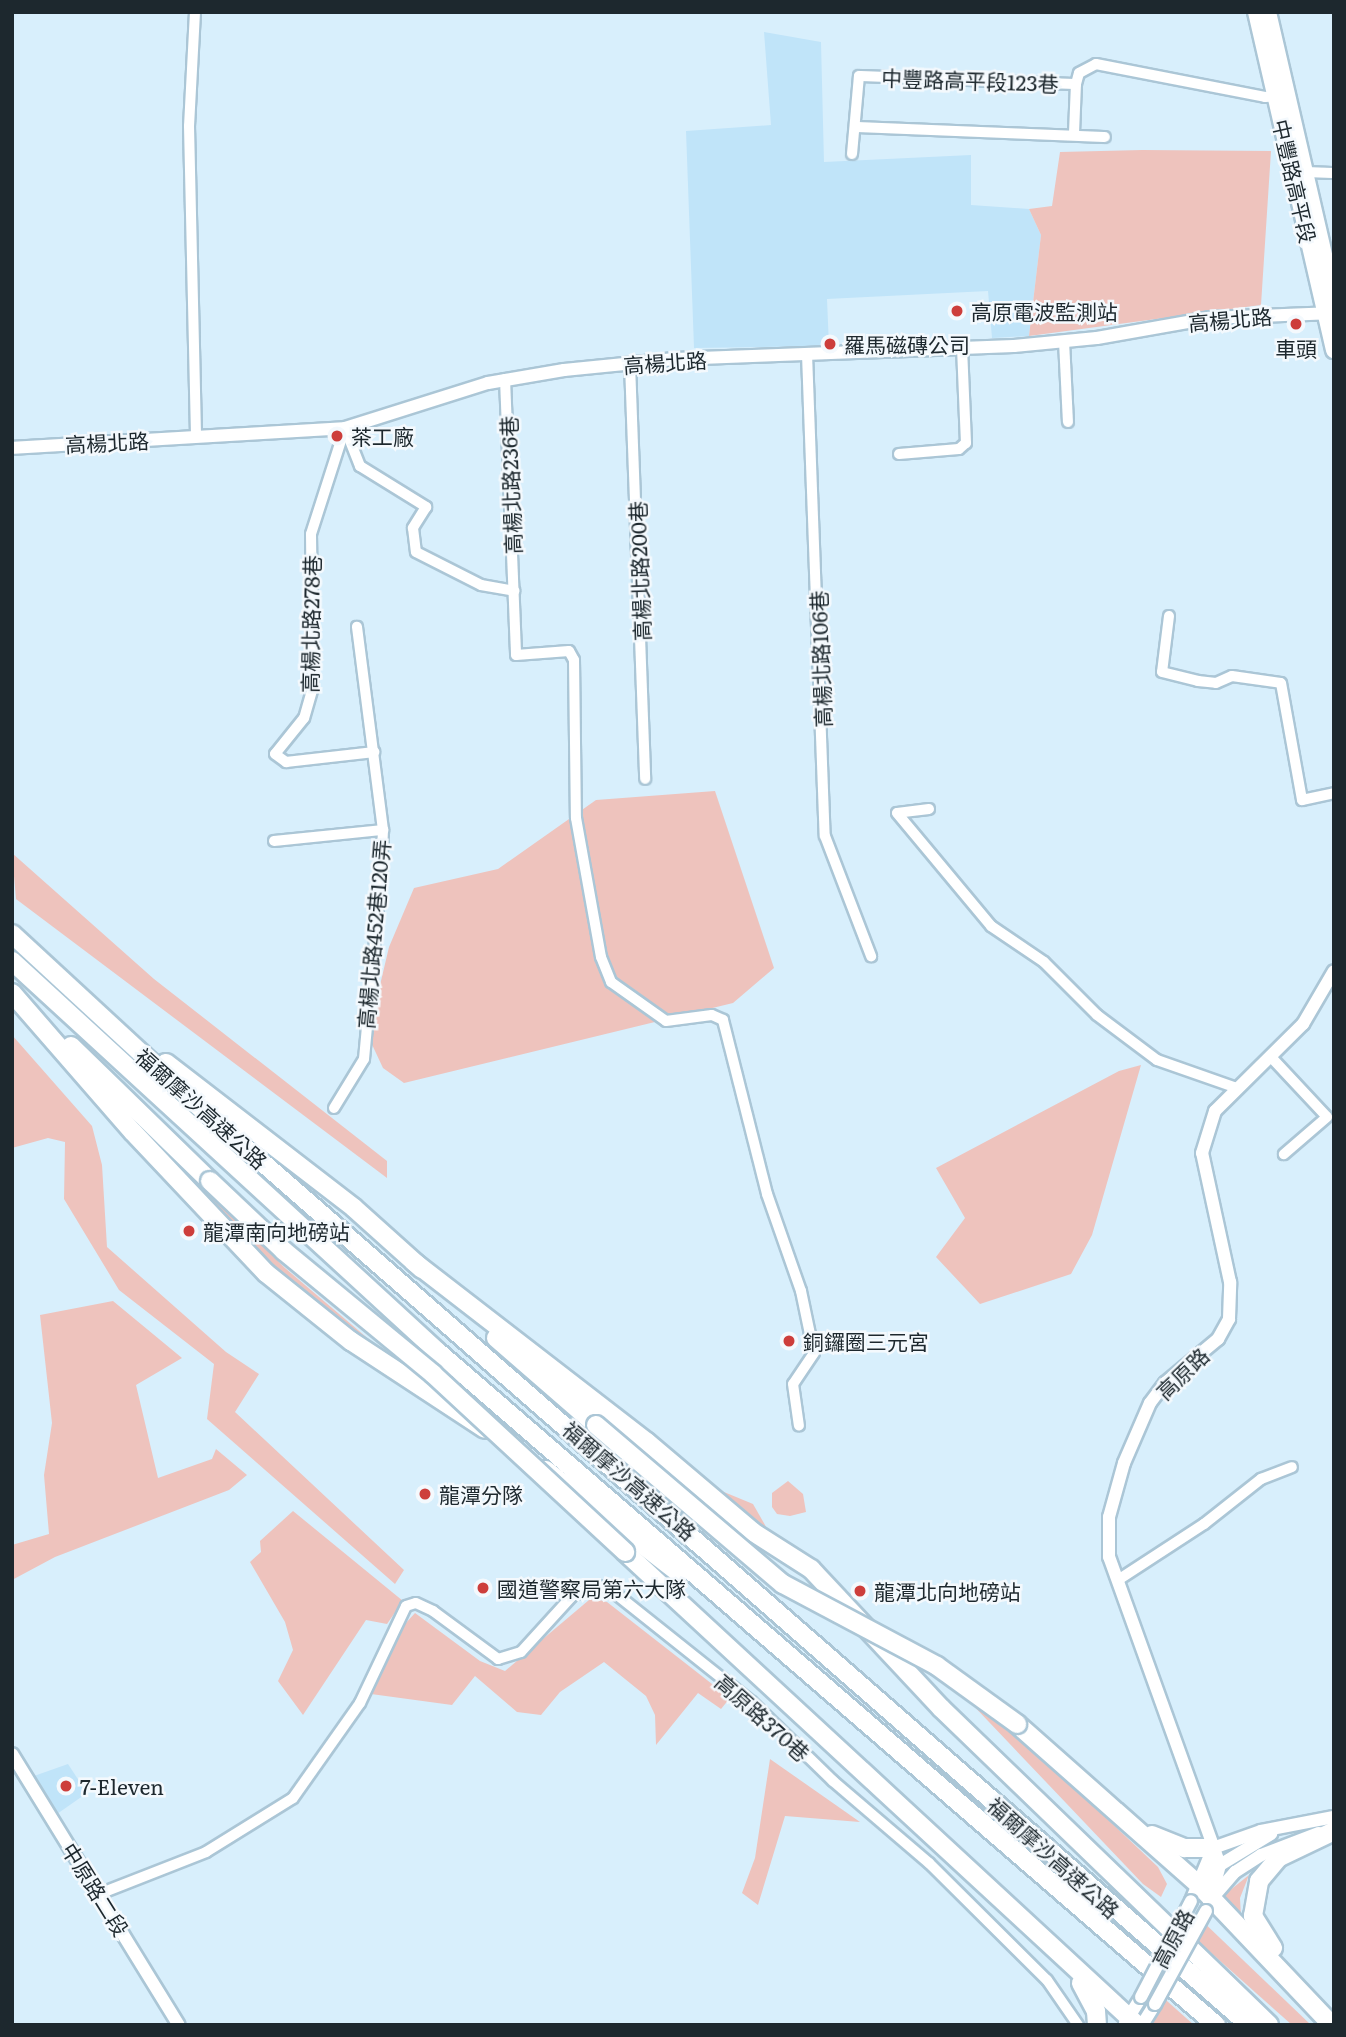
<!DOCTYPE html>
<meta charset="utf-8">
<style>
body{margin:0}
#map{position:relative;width:1346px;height:2037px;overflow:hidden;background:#d8effc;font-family:Literata,"Noto Sans TC",serif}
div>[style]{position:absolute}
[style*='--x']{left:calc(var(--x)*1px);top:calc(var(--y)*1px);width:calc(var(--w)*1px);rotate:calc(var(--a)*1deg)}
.built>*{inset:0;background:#c0e4f9}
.green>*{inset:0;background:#eec3bd}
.roads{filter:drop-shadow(2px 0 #abc6d6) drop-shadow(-2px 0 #abc6d6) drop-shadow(0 2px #abc6d6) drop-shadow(0 -2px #abc6d6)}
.minor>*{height:10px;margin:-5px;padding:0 5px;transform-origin:5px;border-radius:5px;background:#fff}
.tertiary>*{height:12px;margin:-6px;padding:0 6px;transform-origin:6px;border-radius:6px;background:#fff}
.primary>*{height:16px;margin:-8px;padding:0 8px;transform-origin:8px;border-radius:8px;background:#fff}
.motorway>*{height:18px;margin:-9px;padding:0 9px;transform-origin:9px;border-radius:9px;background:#fff}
.bridges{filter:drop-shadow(2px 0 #abc6d6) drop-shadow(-2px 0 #abc6d6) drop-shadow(0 2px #abc6d6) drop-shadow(0 -2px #abc6d6)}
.tertiary-bridge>*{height:12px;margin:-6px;padding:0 6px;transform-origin:6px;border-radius:6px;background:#fff}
.motorway-bridge>*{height:18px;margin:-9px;padding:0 9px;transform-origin:9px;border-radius:9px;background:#fff}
.dots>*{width:19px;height:19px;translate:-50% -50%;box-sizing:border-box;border:4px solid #f4f9fd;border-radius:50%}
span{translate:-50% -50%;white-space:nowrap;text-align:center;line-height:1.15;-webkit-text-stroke:5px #f4f9fd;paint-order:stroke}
.street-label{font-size:21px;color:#1d282e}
.poi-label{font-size:21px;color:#1d282e}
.left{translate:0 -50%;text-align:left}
.frame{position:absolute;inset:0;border:14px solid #1d282e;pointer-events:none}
</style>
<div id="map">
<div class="built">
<i style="clip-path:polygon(764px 32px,821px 42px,824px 162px,971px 155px,971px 205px,1029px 209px,1041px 235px,1029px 336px,992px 338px,988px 291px,827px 299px,829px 346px,694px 348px,686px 131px,771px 125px)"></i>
<i style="clip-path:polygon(68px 1764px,87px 1793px,57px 1814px,34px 1776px)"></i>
</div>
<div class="green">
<i style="clip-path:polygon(1142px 150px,1271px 151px,1261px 305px,1029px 336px,1041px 235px,1029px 209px,1052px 206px,1060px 152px)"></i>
<i style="clip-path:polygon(715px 791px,774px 968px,733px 1003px,404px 1083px,383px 1068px,368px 1036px,389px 947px,414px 888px,498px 869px,596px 800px)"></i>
<i style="clip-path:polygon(12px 853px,154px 979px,387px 1161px,387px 1178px,16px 899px)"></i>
<i style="clip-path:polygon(12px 1035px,92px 1126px,102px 1165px,107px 1247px,226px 1352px,259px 1374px,235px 1412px,404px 1570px,395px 1584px,207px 1419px,214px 1364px,119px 1290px,64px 1199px,65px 1142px,48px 1138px,12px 1148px)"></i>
<i style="clip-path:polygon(1141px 1065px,1092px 1235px,1071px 1274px,980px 1304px,936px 1257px,965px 1218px,936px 1168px,1119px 1071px)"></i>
<i style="clip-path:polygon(107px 1093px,285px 1268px,392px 1359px,293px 1289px)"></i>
<i style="clip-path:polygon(113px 1301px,182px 1358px,136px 1385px,158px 1478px,212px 1459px,216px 1449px,247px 1475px,229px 1490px,55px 1557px,12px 1580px,12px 1545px,49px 1534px,44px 1475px,52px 1423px,40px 1315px)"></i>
<i style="clip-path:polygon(788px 1481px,803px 1494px,806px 1512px,790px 1516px,777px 1514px,772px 1507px,772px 1493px)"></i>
<i style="clip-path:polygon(707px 1485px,753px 1504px,769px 1532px,729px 1506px)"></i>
<i style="clip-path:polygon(293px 1511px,403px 1601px,387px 1624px,366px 1620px,303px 1715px,278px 1681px,293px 1650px,285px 1622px,250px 1562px,261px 1552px,260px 1541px)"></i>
<i style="clip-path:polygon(596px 1599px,607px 1602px,730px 1698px,721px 1709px,698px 1693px,656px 1745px,655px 1715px,646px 1696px,604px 1662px,560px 1692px,541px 1715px,517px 1712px,475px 1676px,452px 1705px,371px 1694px,404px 1625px,415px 1613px,480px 1661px,505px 1671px,589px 1600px)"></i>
<i style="clip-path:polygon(948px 1661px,969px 1688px,1158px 1867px,1167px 1884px,1161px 1897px,1143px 1884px,950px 1681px)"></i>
<i style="clip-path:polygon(770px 1759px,860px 1822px,785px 1816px,758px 1905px,742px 1893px,755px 1858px)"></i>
<i style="clip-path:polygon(1249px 1875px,1240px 1898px,1241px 1917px,1219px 1899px)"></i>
<i style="clip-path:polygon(1197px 1916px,1311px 2025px,1292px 2025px,1191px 1935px)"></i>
<i style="clip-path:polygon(1158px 1993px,1194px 2025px,1149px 2025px,1139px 2014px)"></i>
</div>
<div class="roads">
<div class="minor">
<i style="--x:195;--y:12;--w:114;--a:93"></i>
<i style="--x:189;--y:126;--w:311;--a:88.7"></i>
<i style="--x:856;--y:127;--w:249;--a:2.3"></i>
<i style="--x:1074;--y:133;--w:49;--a:-87.7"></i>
<i style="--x:1076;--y:84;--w:11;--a:-75"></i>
<i style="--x:1079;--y:73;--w:19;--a:-28"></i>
<i style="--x:1096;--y:64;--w:172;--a:11"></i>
<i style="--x:1265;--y:97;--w:14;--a:-4"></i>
<i style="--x:852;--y:154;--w:78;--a:-84.9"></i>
<i style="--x:859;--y:76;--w:217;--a:2.1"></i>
<i style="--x:1304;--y:172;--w:30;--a:2"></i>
<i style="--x:1064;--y:341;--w:81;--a:87.2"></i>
<i style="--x:807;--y:354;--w:482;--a:87.9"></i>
<i style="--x:825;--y:836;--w:129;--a:69"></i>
<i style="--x:630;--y:364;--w:415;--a:87.9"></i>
<i style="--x:505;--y:379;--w:276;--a:87.7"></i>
<i style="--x:516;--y:655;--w:53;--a:-4.3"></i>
<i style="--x:569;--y:651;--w:10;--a:61"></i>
<i style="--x:574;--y:660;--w:158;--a:89.3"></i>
<i style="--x:576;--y:818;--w:141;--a:79.8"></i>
<i style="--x:601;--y:957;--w:27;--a:68"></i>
<i style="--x:611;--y:982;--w:67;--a:35.3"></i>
<i style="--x:666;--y:1021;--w:46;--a:-7.4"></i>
<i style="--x:712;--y:1015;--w:12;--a:24"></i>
<i style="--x:723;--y:1020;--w:179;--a:75.8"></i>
<i style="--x:767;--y:1194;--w:103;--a:70.7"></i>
<i style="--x:801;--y:1291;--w:63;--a:78.2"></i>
<i style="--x:814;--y:1353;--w:37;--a:124"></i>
<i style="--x:793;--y:1384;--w:42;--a:81.9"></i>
<i style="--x:345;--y:428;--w:111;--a:107.8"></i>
<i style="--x:311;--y:534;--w:153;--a:89.3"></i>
<i style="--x:313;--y:687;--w:32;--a:106"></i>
<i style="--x:304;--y:718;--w:46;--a:128.9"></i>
<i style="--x:275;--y:754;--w:14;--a:36"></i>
<i style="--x:286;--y:762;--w:89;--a:-6.5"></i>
<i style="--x:345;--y:428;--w:41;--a:68.5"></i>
<i style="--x:360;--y:466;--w:78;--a:31.8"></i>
<i style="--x:426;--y:507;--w:25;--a:122"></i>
<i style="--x:413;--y:528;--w:24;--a:83"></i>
<i style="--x:416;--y:552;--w:73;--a:26.9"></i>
<i style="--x:481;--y:585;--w:34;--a:10"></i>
<i style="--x:899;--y:454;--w:60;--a:-4.8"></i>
<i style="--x:959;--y:449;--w:9;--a:-41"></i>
<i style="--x:966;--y:443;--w:95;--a:-92.4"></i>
<i style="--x:1169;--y:616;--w:56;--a:97.1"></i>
<i style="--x:1162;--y:672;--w:37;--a:14"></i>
<i style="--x:1198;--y:681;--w:18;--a:6"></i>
<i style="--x:1216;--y:683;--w:17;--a:-24"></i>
<i style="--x:1232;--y:676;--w:49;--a:8.1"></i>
<i style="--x:1281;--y:683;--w:119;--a:79.8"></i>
<i style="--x:1302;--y:800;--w:33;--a:-12"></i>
<i style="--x:929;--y:809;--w:32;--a:173"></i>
<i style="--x:897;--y:813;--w:147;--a:50.2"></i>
<i style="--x:991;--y:926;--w:64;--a:34.2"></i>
<i style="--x:1044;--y:962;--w:75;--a:45"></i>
<i style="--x:1097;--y:1015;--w:75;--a:36.9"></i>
<i style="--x:1157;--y:1060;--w:82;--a:19.3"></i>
<i style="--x:274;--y:841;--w:110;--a:-5.8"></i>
<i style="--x:1270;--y:1056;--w:83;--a:46.9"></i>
<i style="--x:1327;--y:1117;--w:57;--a:139.3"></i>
<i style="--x:334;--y:1108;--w:57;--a:-58.5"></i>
<i style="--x:364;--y:1059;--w:186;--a:-84.7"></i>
<i style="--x:381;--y:874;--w:44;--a:-87.4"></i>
<i style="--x:383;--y:830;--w:205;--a:-97.3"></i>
<i style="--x:1118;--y:1580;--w:103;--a:-33.1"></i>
<i style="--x:1204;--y:1524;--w:73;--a:-38.3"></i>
<i style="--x:1261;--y:1479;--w:33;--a:-21"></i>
<i style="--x:99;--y:1894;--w:115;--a:-21.4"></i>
<i style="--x:206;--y:1852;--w:102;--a:-31.8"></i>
<i style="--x:293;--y:1798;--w:116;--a:-54.8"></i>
<i style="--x:360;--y:1703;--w:107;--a:-64.6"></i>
<i style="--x:406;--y:1606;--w:10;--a:-17"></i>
<i style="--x:416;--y:1603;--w:19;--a:25"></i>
<i style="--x:433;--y:1611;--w:81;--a:36.4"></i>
<i style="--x:498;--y:1659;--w:24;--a:-17"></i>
<i style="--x:521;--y:1652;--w:76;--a:-47.7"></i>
<i style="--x:572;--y:1596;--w:26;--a:-25"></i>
<i style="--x:596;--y:1585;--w:16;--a:18"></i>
<i style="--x:611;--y:1590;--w:180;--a:38.5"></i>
<i style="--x:752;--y:1702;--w:113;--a:44.3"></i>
<i style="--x:833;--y:1781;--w:126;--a:40.5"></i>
<i style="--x:929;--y:1863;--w:166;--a:44.8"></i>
<i style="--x:1047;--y:1980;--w:55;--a:55.4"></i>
</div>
<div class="tertiary">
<i style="--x:12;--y:448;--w:334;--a:-3.4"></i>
<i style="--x:345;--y:428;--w:150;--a:-17.5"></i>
<i style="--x:488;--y:383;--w:77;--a:-9.7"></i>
<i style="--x:564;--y:370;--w:111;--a:-5.7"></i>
<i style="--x:674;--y:359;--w:340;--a:-2.2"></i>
<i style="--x:1014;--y:346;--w:83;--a:-5.5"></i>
<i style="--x:1097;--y:338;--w:115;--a:-10"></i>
<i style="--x:1210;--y:318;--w:124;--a:-2.3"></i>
<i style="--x:12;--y:1754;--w:318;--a:58.4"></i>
<i style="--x:1213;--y:1848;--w:51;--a:-19.5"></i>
<i style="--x:1261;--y:1831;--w:74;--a:-10.9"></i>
<i style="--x:1199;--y:1885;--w:29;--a:-44"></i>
<i style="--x:1220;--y:1865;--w:60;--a:-31.3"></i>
<i style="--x:1214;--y:1896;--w:32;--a:-49"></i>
<i style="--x:1235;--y:1872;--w:31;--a:-33"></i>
<i style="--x:1261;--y:1855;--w:62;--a:-20.8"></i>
<i style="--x:1191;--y:1901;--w:57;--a:-67.5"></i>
<i style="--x:1209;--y:1904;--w:41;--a:-74.2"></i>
<i style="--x:1220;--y:1865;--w:327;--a:-109.8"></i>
<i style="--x:1109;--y:1557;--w:40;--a:-90"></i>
<i style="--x:1109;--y:1517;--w:56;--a:-74.5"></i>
<i style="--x:1124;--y:1463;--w:65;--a:-66.6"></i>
<i style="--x:1150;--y:1403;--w:25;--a:-53"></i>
<i style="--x:1165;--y:1383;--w:69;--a:-39.7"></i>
<i style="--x:1218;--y:1339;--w:23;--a:-61"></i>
<i style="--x:1229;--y:1319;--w:37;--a:-88"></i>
<i style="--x:1230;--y:1282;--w:132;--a:-102.2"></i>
<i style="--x:1202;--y:1153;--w:44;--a:-72.8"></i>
<i style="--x:1215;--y:1111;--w:124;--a:-44.7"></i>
<i style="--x:1303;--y:1024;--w:61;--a:-59.7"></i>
<i style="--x:1125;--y:2023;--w:31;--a:-58"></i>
<i style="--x:1142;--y:2025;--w:25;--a:-58"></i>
</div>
<div class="primary">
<i style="--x:1256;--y:12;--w:347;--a:77"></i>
<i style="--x:1268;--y:12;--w:293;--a:77"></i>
</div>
<div class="motorway">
<i style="--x:12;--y:934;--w:265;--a:42.7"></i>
<i style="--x:207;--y:1114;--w:1384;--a:41.16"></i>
<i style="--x:12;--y:961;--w:578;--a:42.55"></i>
<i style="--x:438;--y:1352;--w:1029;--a:40.86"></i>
<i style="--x:12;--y:993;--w:184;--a:49"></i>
<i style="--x:133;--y:1132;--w:194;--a:46.7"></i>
<i style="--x:266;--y:1273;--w:109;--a:38.7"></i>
<i style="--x:351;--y:1341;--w:160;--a:33.3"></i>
<i style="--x:71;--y:1046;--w:194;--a:44.2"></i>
<i style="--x:166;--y:1063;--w:237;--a:37.6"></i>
<i style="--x:354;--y:1208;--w:91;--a:41.9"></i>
<i style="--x:414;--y:1262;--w:294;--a:37.7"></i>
<i style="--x:647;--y:1442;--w:139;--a:40.3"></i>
<i style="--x:753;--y:1532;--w:69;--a:32.5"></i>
<i style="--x:811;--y:1569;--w:190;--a:46.9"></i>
<i style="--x:941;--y:1708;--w:456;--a:44"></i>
<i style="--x:496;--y:1338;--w:133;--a:41"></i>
<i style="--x:546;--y:1470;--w:168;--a:37.8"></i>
<i style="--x:625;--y:1552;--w:697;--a:42.73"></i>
<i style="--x:1017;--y:1724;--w:243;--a:41.5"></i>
<i style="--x:1199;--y:1885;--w:193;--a:46.5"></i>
<i style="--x:1152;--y:1835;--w:35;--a:22"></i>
<i style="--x:1185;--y:1848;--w:28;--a:0"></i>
<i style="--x:1273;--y:1948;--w:38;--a:-122"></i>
<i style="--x:1253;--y:1916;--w:36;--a:-80"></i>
<i style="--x:1259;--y:1881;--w:30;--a:-50"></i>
<i style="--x:1278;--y:1858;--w:62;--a:-25.7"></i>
<i style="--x:1081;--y:1983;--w:32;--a:62"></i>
<i style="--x:1096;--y:2011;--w:14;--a:86"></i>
</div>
</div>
<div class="bridges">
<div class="tertiary-bridge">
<i style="--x:1141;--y:1997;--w:108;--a:-62.5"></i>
<i style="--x:1155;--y:2004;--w:106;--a:-61.3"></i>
</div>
<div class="motorway-bridge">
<i style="--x:210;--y:1181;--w:102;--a:43.4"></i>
<i style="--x:284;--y:1251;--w:193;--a:39.5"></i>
<i style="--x:433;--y:1374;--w:262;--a:42.8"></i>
<i style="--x:596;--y:1425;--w:245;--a:40.4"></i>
<i style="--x:783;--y:1584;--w:174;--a:28"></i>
<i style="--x:937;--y:1666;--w:99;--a:35.9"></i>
</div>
</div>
<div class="dots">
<i style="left:957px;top:311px;background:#cd3e3b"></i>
<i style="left:1296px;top:324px;background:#cd3e3b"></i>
<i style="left:830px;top:344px;background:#cd3e3b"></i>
<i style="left:337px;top:436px;background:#cd3e3b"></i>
<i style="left:189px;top:1231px;background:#cd3e3b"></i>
<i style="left:789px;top:1341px;background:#cd3e3b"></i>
<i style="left:425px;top:1494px;background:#cd3e3b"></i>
<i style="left:483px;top:1588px;background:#cd3e3b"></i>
<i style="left:860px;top:1591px;background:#cd3e3b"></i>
<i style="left:66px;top:1786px;background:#cd3e3b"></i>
</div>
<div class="street-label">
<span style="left:970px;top:80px;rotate:2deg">中豐路高平段123巷</span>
<span style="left:1295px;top:181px;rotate:77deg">中豐路高平段</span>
<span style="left:1230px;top:319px;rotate:-5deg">高楊北路</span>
<span style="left:665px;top:362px;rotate:-4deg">高楊北路</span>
<span style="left:107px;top:442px;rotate:-3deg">高楊北路</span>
<span style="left:510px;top:485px;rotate:-92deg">高楊北路236巷</span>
<span style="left:639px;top:571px;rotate:-92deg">高楊北路200巷</span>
<span style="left:310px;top:624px;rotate:-89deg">高楊北路278巷</span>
<span style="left:820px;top:659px;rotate:-92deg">高楊北路106巷</span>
<span style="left:373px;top:934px;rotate:-85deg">高楊北路452巷120弄</span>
<span style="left:202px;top:1108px;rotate:42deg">福爾摩沙高速公路</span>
<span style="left:1182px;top:1373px;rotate:-44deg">高原路</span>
<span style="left:630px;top:1480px;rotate:41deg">福爾摩沙高速公路</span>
<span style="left:763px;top:1717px;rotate:42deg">高原路370巷</span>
<span style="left:1054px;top:1857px;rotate:42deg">福爾摩沙高速公路</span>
<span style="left:96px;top:1889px;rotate:58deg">中原路二段</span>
<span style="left:1172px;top:1938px;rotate:-62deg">高原路</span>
</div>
<div class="poi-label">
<span class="left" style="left:971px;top:311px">高原電波監測站</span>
<span class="left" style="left:844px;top:344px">羅馬磁磚公司</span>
<span style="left:1296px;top:348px">車頭</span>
<span class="left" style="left:351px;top:436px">茶工廠</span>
<span class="left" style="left:203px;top:1231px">龍潭南向地磅站</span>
<span class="left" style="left:803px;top:1341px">銅鑼圈三元宮</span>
<span class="left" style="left:439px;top:1494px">龍潭分隊</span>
<span class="left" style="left:497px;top:1588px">國道警察局第六大隊</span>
<span class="left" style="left:874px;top:1591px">龍潭北向地磅站</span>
<span class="left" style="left:80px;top:1786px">7-Eleven</span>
</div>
<div class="frame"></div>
</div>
